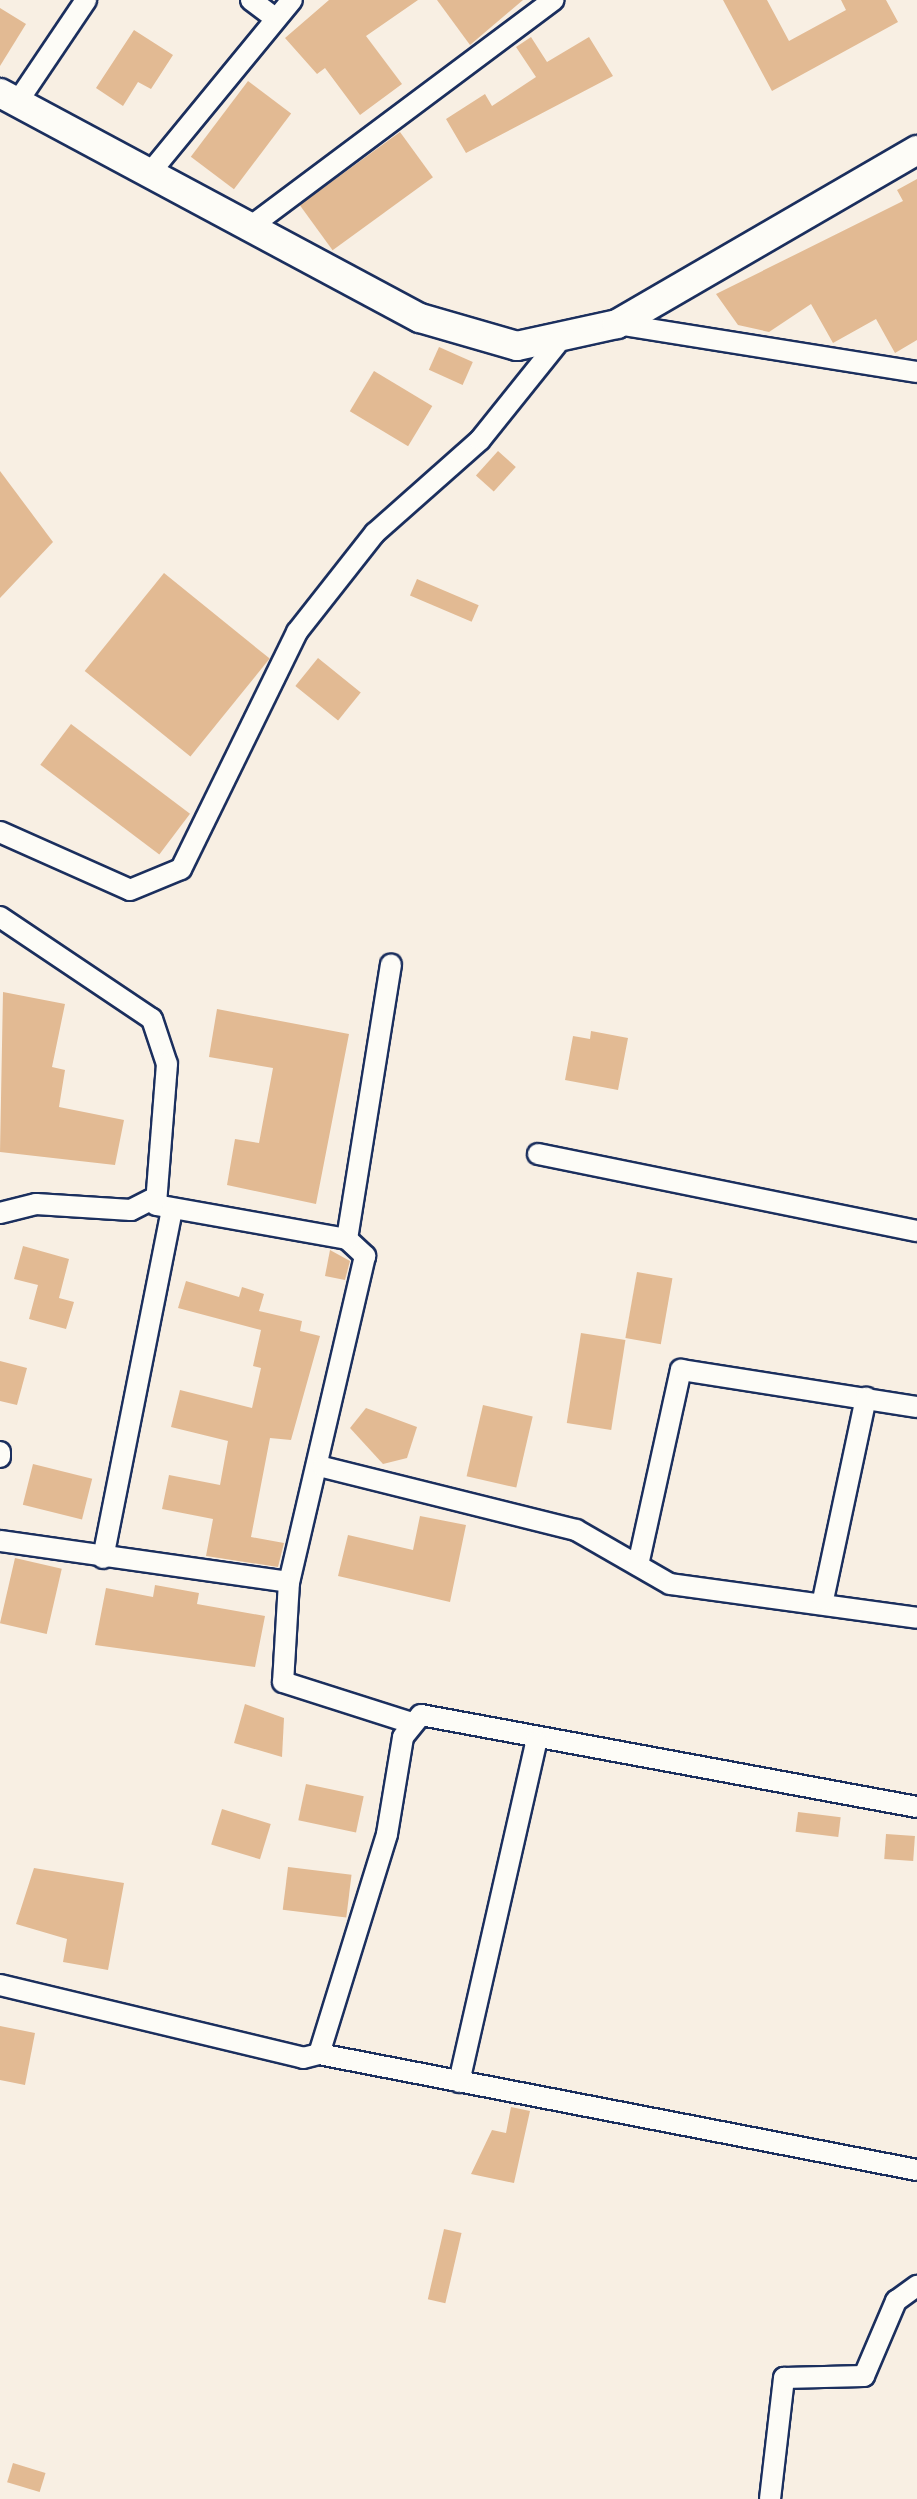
<!DOCTYPE html>
<style>
body{margin:0}
#map{position:relative;width:917px;height:2499px;overflow:hidden;background:#f8efe3;font-family:Mynerve,sans-serif}
div>[style]{position:absolute}
[style*='--x']{left:calc(var(--x)*1px);top:calc(var(--y)*1px);width:calc(var(--w)*1px);rotate:calc(var(--a)*1deg)}
.building>*{inset:0;background:#e2ba93;transform-origin:0 0}
.roads{filter:drop-shadow(2px 0 #1b2f5e) drop-shadow(-2px 0 #1b2f5e) drop-shadow(0 2px #1b2f5e) drop-shadow(0 -2px #1b2f5e)}
.street>*{height:20px;margin:-10px;padding:0 10px;transform-origin:10px;border-radius:10px;background:#fdfcf7}
.secondary>*{height:28px;margin:-14px;padding:0 14px;transform-origin:14px;border-radius:14px;background:#fdfcf7}
span{translate:-50% -50%;white-space:nowrap;text-align:center;line-height:1.15;-webkit-text-stroke:9px #fdfcf7;paint-order:stroke}
</style>
<div id="map">
<div class="building">
<i style="clip-path:polygon(329px 0,418px 0,366px 36px,402px 84px,360px 115px,325px 68px,317px 74px,285px 38px)"></i>
<i style="clip-path:polygon(437px 0,523px 0,470px 45px)"></i>
<i style="clip-path:polygon(723px 0,767px 0,789px 41px,846px 10px,841px 0,886px 0,898px 22px,772px 91px)"></i>
<i style="clip-path:polygon(0 8px,26px 24px,0 66px)"></i>
<i style="clip-path:polygon(134px 30px,173px 55px,151px 89px,138px 82px,123px 106px,96px 88px)"></i>
<i style="clip-path:polygon(531px 37px,547px 62px,589px 37px,613px 76px,466px 153px,446px 119px,485px 94px,492px 106px,536px 77px,516px 47px)"></i>
<i style="left:248px;top:81px;width:54px;height:95px;rotate:37deg"></i>
<i style="left:400px;top:132px;width:56px;height:124px;rotate:54deg"></i>
<i style="clip-path:polygon(917px 179px,917px 340px,895px 353px,876px 319px,833px 343px,811px 304px,769px 332px,738px 325px,716px 294px,903px 201px,897px 190px)"></i>
<i style="left:439px;top:347px;width:37px;height:25px;rotate:24deg"></i>
<i style="left:374px;top:371px;width:68px;height:47px;rotate:31deg"></i>
<i style="left:498px;top:451px;width:24px;height:33px;rotate:42deg"></i>
<i style="clip-path:polygon(0 471px,53px 542px,0 598px)"></i>
<i style="left:164px;top:573px;width:136px;height:126px;rotate:39deg"></i>
<i style="left:417px;top:579px;width:67px;height:18px;rotate:23deg"></i>
<i style="left:318px;top:658px;width:55px;height:36px;rotate:39deg"></i>
<i style="left:71px;top:724px;width:149px;height:51px;rotate:37deg"></i>
<i style="clip-path:polygon(3px 992px,65px 1004px,52px 1067px,65px 1070px,59px 1107px,124px 1120px,115px 1165px,0 1152px)"></i>
<i style="clip-path:polygon(217px 1009px,349px 1034px,316px 1204px,227px 1185px,235px 1139px,259px 1143px,273px 1068px,209px 1057px)"></i>
<i style="clip-path:polygon(591px 1031px,628px 1038px,618px 1090px,565px 1080px,573px 1036px,590px 1039px)"></i>
<i style="clip-path:polygon(23px 1246px,69px 1259px,59px 1298px,74px 1302px,66px 1329px,29px 1319px,38px 1285px,14px 1279px)"></i>
<i style="clip-path:polygon(330px 1250px,350px 1261px,345px 1280px,325px 1276px)"></i>
<i style="left:637px;top:1272px;width:36px;height:67px;rotate:10deg"></i>
<i style="clip-path:polygon(186px 1281px,239px 1297px,242px 1287px,264px 1294px,259px 1311px,302px 1321px,300px 1331px,320px 1336px,291px 1440px,270px 1438px,251px 1537px,284px 1543px,278px 1567px,206px 1556px,213px 1519px,162px 1509px,169px 1475px,220px 1485px,228px 1441px,171px 1427px,180px 1390px,252px 1408px,261px 1368px,253px 1366px,261px 1330px,178px 1308px)"></i>
<i style="left:581px;top:1333px;width:45px;height:91px;rotate:9deg"></i>
<i style="clip-path:polygon(0 1361px,27px 1368px,17px 1405px,0 1401px)"></i>
<i style="left:483px;top:1405px;width:51px;height:73px;rotate:13deg"></i>
<i style="clip-path:polygon(366px 1408px,417px 1427px,407px 1458px,383px 1464px,350px 1428px)"></i>
<i style="left:33px;top:1464px;width:61px;height:42px;rotate:14deg"></i>
<i style="clip-path:polygon(420px 1516px,466px 1525px,450px 1602px,338px 1576px,348px 1535px,413px 1550px)"></i>
<i style="left:15px;top:1558px;width:48px;height:67px;rotate:13deg"></i>
<i style="clip-path:polygon(155px 1585px,199px 1593px,197px 1604px,265px 1616px,255px 1667px,95px 1645px,106px 1588px,153px 1597px)"></i>
<i style="clip-path:polygon(245px 1704px,284px 1718px,282px 1757px,234px 1743px)"></i>
<i style="left:306px;top:1784px;width:59px;height:37px;rotate:12deg"></i>
<i style="left:222px;top:1809px;width:51px;height:37px;rotate:17deg"></i>
<i style="left:798px;top:1812px;width:43px;height:20px;rotate:7deg"></i>
<i style="left:886px;top:1834px;width:29px;height:25px;rotate:4deg"></i>
<i style="left:288px;top:1867px;width:64px;height:43px;rotate:7deg"></i>
<i style="clip-path:polygon(34px 1868px,124px 1883px,108px 1970px,63px 1962px,67px 1939px,16px 1924px)"></i>
<i style="clip-path:polygon(0 2026px,35px 2033px,25px 2085px,0 2080px)"></i>
<i style="clip-path:polygon(511px 2107px,530px 2111px,514px 2183px,471px 2174px,492px 2130px,506px 2133px)"></i>
<i style="left:444px;top:2229px;width:18px;height:72px;rotate:13deg"></i>
<i style="left:13px;top:2463px;width:34px;height:20px;rotate:17deg"></i>
</div>
<div class="roads">
<div class="street">
<i style="--x:251;--y:0;--w:30;--a:37"></i>
<i style="--x:18;--y:101;--w:122;--a:-56"></i>
<i style="--x:149;--y:174;--w:225;--a:-50.6"></i>
<i style="--x:250;--y:227;--w:379;--a:-36.8"></i>
<i style="--x:617;--y:324;--w:304;--a:9.1"></i>
<i style="--x:0;--y:832;--w:142;--a:24"></i>
<i style="--x:130;--y:890;--w:55;--a:-22.4"></i>
<i style="--x:181;--y:869;--w:264;--a:-63.9"></i>
<i style="--x:297;--y:632;--w:126;--a:-51.8"></i>
<i style="--x:375;--y:533;--w:140;--a:-41.5"></i>
<i style="--x:480;--y:440;--w:122;--a:-51.3"></i>
<i style="--x:0;--y:917;--w:183;--a:33.9"></i>
<i style="--x:152;--y:1019;--w:47;--a:71.6"></i>
<i style="--x:167;--y:1064;--w:141;--a:94.5"></i>
<i style="--x:156;--y:1205;--w:194;--a:10.1"></i>
<i style="--x:347;--y:1239;--w:25;--a:43"></i>
<i style="--x:365;--y:1256;--w:335;--a:103.1"></i>
<i style="--x:289;--y:1582;--w:292;--a:-171.9"></i>
<i style="--x:538;--y:1154;--w:387;--a:11.5"></i>
<i style="--x:0;--y:1213;--w:37;--a:-14"></i>
<i style="--x:36;--y:1204;--w:95;--a:3.6"></i>
<i style="--x:131;--y:1210;--w:22;--a:-27"></i>
<i style="--x:347;--y:1239;--w:278;--a:-80.9"></i>
<i style="--x:0;--y:1452;--w:5;--a:90"></i>
<i style="--x:323;--y:1467;--w:261;--a:14"></i>
<i style="--x:576;--y:1530;--w:108;--a:29.9"></i>
<i style="--x:670;--y:1584;--w:249;--a:7.8"></i>
<i style="--x:103;--y:1558;--w:355;--a:-78.8"></i>
<i style="--x:638;--y:1565;--w:200;--a:-77.6"></i>
<i style="--x:681;--y:1370;--w:239;--a:8.9"></i>
<i style="--x:289;--y:1582;--w:100;--a:93.4"></i>
<i style="--x:283;--y:1682;--w:131;--a:17.7"></i>
<i style="--x:823;--y:1600;--w:207;--a:-78"></i>
<i style="--x:0;--y:1985;--w:312;--a:13.5"></i>
<i style="--x:303;--y:2058;--w:16;--a:-14"></i>
<i style="--x:319;--y:2054;--w:230;--a:-72.8"></i>
<i style="--x:387;--y:1834;--w:98;--a:-80.6"></i>
<i style="--x:403;--y:1737;--w:28;--a:-51"></i>
<i style="--x:421;--y:1715;--w:504;--a:10.51"></i>
<i style="--x:319;--y:2054;--w:609;--a:10.98"></i>
<i style="--x:459;--y:2082;--w:349;--a:-77.2"></i>
<i style="--x:770;--y:2499;--w:122;--a:-83.4"></i>
<i style="--x:784;--y:2378;--w:80;--a:-1.4"></i>
<i style="--x:864;--y:2376;--w:82;--a:-66.9"></i>
<i style="--x:896;--y:2301;--w:26;--a:-36"></i>
</div>
<div class="secondary">
<i style="--x:0;--y:93;--w:476;--a:28.2"></i>
<i style="--x:420;--y:318;--w:101;--a:16.1"></i>
<i style="--x:517;--y:346;--w:102;--a:-12.4"></i>
<i style="--x:617;--y:324;--w:347;--a:-30.1"></i>
</div>
</div>
</div>
